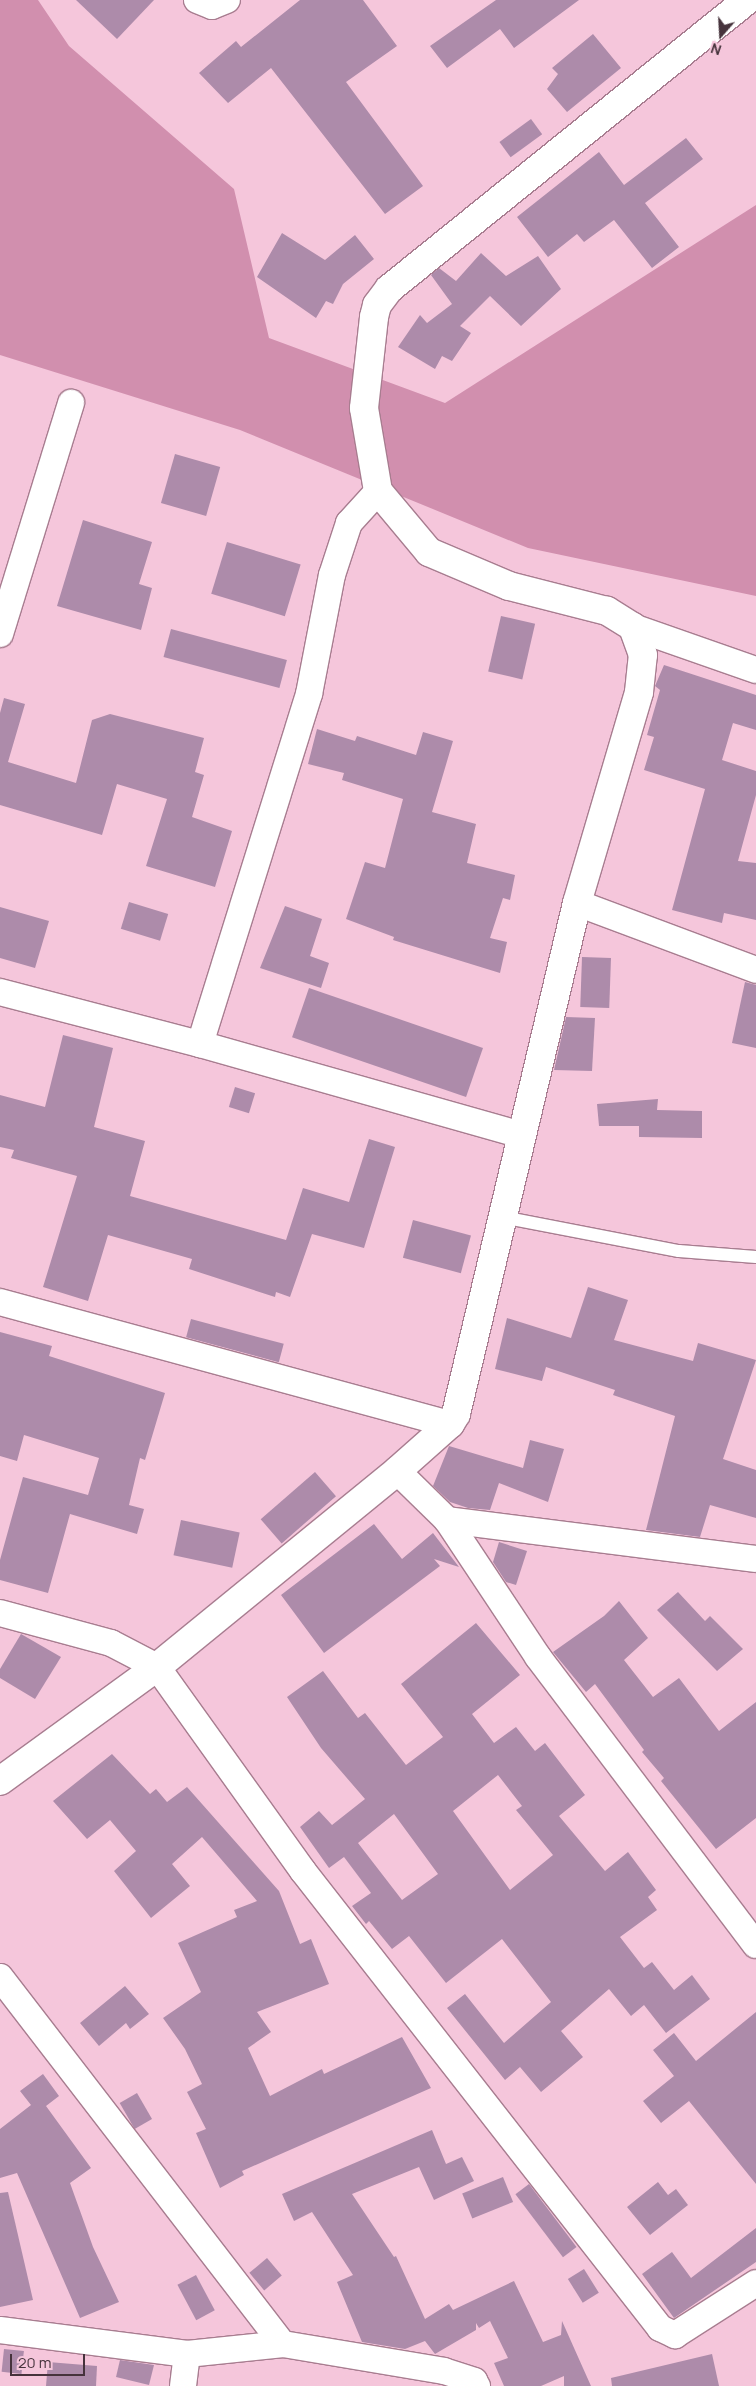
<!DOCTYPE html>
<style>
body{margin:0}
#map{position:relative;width:756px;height:2386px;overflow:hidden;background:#f5c6db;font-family:Manrope,sans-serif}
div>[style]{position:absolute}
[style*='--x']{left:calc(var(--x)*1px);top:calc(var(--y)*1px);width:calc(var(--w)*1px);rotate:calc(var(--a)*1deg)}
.forest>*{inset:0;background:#d18fae}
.building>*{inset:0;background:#ad8baa;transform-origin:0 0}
.roads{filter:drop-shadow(1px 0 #a87d90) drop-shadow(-1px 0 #a87d90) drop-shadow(0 1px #a87d90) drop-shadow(0 -1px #a87d90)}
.lane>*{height:12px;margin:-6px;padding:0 6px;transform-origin:6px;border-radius:6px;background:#fff}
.street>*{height:26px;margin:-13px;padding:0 13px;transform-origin:13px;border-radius:13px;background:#fff}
.secondary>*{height:28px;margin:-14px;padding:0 14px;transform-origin:14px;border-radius:14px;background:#fff}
span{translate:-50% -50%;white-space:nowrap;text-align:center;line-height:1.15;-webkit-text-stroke:4.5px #f5c6db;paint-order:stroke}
.north{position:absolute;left:696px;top:10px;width:50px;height:50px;-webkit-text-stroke:4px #f5c6db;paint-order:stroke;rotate:199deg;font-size:14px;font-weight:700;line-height:20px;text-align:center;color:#46333c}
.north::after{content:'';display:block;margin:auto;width:18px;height:22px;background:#46333c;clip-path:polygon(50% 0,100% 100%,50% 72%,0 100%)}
.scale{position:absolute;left:10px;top:2354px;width:75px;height:22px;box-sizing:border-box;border:2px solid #46333c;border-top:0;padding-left:6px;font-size:15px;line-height:18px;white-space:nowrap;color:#46333c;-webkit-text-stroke:4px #f5c6db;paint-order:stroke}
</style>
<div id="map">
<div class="forest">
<i style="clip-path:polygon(0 0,38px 0,69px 46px,234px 189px,269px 338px,445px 403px,756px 205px,756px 596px,528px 548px,240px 430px,0 355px)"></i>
</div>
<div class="building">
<i style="clip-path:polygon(76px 0,154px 0,117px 39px)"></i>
<i style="clip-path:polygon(300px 0,363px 0,397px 46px,346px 82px,423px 186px,385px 214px,271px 68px,228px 103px,199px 73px,236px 41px,241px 47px)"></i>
<i style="clip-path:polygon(496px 0,579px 0,514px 48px,500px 29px,447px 68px,430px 46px)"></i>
<i style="clip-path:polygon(593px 34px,621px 68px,567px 112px,547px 89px,558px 74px,552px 68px)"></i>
<i style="left:531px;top:119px;width:19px;height:39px;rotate:54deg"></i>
<i style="clip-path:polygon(686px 138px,703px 159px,645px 203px,679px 247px,652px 268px,614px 220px,584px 242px,577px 234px,548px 257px,517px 217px,599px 152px,624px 185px)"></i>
<i style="clip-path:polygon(282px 233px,325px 260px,355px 235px,374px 259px,343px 284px,333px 304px,326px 301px,316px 318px,257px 277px)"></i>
<i style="clip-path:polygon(481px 253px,506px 276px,538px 256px,561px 289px,521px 326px,490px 296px,460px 326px,471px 333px,452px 361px,442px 356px,435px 369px,398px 347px,420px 315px,427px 323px,452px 304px,431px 275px,439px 268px,456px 281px)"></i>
<i style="left:175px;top:454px;width:47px;height:51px;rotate:16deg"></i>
<i style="clip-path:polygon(83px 520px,152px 542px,139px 584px,152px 588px,141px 630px,57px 606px)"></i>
<i style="left:227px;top:542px;width:77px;height:54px;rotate:17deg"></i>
<i style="left:501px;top:616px;width:35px;height:57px;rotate:13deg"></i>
<i style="left:171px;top:629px;width:120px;height:29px;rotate:15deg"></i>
<i style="clip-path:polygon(664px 665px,756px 695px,756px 730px,733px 723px,722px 760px,756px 771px,756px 795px,738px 861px,756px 863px,756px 920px,724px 913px,722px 923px,672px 910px,705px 789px,644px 770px,654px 737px,647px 735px,660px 690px,655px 686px)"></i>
<i style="clip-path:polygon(4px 698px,25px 704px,8px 762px,76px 783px,92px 720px,110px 714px,204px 738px,195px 772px,204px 775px,192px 817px,232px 831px,215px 887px,146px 866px,167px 799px,117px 784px,102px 835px,0 805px,0 713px)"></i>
<i style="clip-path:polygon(317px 729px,355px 741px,357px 736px,416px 755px,423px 732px,453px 741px,432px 812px,476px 824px,467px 863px,515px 875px,510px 900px,503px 898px,490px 938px,507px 942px,500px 973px,393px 940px,394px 937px,346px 919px,365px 862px,385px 868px,403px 799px,342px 780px,344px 773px,308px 764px)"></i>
<i style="left:129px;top:902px;width:41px;height:28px;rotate:17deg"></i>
<i style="clip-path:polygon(285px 906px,322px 919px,310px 956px,329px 963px,321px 988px,260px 968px)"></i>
<i style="clip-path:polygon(0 907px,49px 921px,35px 968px,0 958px)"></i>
<i style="left:582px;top:957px;width:29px;height:50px;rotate:2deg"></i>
<i style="clip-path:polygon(745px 982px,756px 985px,756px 1048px,732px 1043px)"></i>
<i style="left:309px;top:988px;width:184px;height:52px;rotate:19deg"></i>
<i style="clip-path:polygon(566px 1017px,595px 1018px,592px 1071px,554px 1070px)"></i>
<i style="clip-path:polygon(63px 1035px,113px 1048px,94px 1127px,145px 1141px,130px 1196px,286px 1240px,303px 1188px,349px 1202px,369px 1139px,395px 1147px,364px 1248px,312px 1234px,290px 1297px,276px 1292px,275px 1297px,189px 1269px,192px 1259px,108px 1235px,88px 1301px,43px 1287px,77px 1176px,11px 1158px,14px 1150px,0 1147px,0 1095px,45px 1107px)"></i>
<i style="left:235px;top:1087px;width:21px;height:21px;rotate:17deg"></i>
<i style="clip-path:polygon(658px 1099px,657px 1110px,702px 1111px,702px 1138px,639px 1137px,639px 1126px,599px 1126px,597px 1104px)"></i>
<i style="left:413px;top:1220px;width:60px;height:39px;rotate:15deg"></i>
<i style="clip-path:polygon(588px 1287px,628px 1300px,614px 1340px,693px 1361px,698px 1343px,756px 1360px,723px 1459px,756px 1470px,756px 1518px,710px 1505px,700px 1537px,646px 1530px,675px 1416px,613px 1395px,615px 1390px,546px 1367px,542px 1381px,495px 1369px,507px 1318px,571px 1338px)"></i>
<i style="left:191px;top:1319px;width:96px;height:19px;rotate:15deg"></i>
<i style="clip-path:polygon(0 1332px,52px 1346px,49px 1356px,165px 1393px,145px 1460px,140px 1458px,129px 1505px,144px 1509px,137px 1534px,70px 1514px,48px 1593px,0 1580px,0 1560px,23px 1477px,88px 1495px,99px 1458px,24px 1435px,17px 1461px,0 1456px)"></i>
<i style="clip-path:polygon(530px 1440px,564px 1449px,548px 1502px,499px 1483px,490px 1510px,468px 1508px,450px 1502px,433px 1486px,449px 1446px,523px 1468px)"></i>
<i style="left:315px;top:1472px;width:32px;height:72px;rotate:49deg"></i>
<i style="left:181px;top:1520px;width:60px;height:36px;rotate:12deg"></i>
<i style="clip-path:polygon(374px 1524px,402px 1559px,433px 1533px,459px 1567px,434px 1559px,440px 1566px,324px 1653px,281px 1595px)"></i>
<i style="clip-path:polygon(499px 1542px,527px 1551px,516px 1585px,506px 1582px,493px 1562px)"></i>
<i style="clip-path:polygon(678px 1592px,705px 1621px,710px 1616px,743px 1649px,717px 1671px,657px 1610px)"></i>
<i style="clip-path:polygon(619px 1601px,648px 1638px,624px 1660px,653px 1697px,679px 1678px,719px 1731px,756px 1702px,756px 1818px,716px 1849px,661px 1781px,664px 1778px,642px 1752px,644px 1750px,595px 1684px,586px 1692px,553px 1652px,604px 1616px)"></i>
<i style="clip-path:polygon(evenodd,476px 1623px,520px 1675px,472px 1714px,494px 1743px,516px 1727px,535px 1751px,545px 1743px,585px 1795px,559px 1816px,605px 1871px,628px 1852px,656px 1890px,648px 1897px,657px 1910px,620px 1937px,644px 1968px,652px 1962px,674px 1990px,692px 1975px,710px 1999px,666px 2033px,644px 2005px,631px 2016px,609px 1989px,561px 2031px,583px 2057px,541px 2092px,520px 2067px,505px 2080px,447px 2008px,465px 1994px,504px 2043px,551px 2002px,502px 1939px,446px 1983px,409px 1936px,392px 1949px,369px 1921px,366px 1924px,352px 1906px,371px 1893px,344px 1857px,329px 1868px,300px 1827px,319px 1811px,332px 1825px,365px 1799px,321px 1748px,287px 1697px,323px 1671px,358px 1718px,365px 1713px,406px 1765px,443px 1737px,401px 1684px,476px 1623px,498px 1775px,522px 1806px,516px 1810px,553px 1855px,510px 1890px,453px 1811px,498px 1775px,476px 1623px,394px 1814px,438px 1874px,402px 1900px,358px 1843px,394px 1814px)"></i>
<i style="clip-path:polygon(21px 1634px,61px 1657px,35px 1699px,0 1678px,0 1669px)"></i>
<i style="clip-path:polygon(112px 1754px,150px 1794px,156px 1789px,167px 1802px,187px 1787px,279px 1891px,300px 1944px,311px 1939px,329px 1984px,257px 2012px,271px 2032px,248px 2048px,270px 2096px,322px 2069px,324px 2074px,402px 2037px,431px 2088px,242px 2171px,244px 2175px,220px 2188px,196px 2133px,206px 2129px,187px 2092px,202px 2084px,185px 2049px,163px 2018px,201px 1992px,178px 1943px,237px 1917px,234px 1910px,257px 1901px,202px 1837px,172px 1864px,190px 1886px,151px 1918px,114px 1871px,136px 1851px,110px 1820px,87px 1839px,53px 1801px)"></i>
<i style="clip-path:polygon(125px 1986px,149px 2014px,130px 2029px,126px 2023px,99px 2046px,80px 2023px)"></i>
<i style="clip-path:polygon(756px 2012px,756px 2184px,689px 2101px,661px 2123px,643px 2101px,674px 2076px,653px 2050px,674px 2033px,696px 2061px)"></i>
<i style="clip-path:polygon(43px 2074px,59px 2096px,46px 2106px,91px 2168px,70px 2183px,93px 2247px,119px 2302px,80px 2318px,17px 2173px,0 2178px,0 2129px,31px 2105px,20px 2091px)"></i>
<i style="left:137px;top:2093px;width:30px;height:20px;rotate:60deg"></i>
<i style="clip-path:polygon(432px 2130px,446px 2164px,462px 2157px,474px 2181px,434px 2200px,419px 2167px,352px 2194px,394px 2257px,396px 2256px,425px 2319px,449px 2304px,453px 2310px,514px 2281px,543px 2342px,561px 2335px,562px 2321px,591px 2386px,564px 2386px,564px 2376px,541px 2386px,504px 2386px,494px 2363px,508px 2358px,490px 2321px,479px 2328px,476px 2323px,476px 2330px,435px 2354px,425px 2341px,405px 2349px,362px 2342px,337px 2282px,353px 2275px,312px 2212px,294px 2221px,282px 2194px)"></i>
<i style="left:503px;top:2177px;width:27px;height:44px;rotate:68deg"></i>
<i style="clip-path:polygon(658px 2182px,668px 2195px,676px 2189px,688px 2205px,650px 2235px,627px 2207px)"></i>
<i style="left:529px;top:2184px;width:79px;height:17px;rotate:53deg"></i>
<i style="clip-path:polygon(8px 2192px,33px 2300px,0 2307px,0 2193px)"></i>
<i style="clip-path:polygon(756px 2228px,756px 2262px,674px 2318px,642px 2274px,672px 2252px,691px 2278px)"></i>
<i style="left:267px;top:2258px;width:23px;height:23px;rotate:50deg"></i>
<i style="left:584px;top:2269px;width:28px;height:19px;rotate:58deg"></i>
<i style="left:196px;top:2275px;width:40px;height:21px;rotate:62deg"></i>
<i style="left:4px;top:2349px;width:20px;height:23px;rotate:6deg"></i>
<i style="clip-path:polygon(712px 2354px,719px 2386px,612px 2386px,611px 2378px)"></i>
<i style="clip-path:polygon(120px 2360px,154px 2365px,149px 2385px,116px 2377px)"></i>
<i style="clip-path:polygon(48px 2362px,97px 2366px,96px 2386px,46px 2386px)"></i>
</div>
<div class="roads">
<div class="lane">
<i style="--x:502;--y:1217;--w:180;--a:10.9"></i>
<i style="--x:679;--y:1251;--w:77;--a:4.5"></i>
</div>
<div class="street">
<i style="--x:197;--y:0;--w:16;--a:22"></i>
<i style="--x:212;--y:6;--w:16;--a:-22"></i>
<i style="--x:633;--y:627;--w:130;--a:19.3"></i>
<i style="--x:0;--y:634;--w:242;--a:-72.9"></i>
<i style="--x:577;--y:903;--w:191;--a:20.5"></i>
<i style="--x:0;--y:992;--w:207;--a:14.6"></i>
<i style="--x:200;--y:1044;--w:334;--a:15.8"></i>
<i style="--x:200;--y:1044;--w:367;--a:-72.7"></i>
<i style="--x:309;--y:694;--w:121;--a:-79.1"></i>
<i style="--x:332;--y:575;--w:55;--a:-71.9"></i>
<i style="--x:349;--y:523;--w:43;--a:-47.8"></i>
<i style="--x:0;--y:1302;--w:466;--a:15.2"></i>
<i style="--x:397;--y:1471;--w:70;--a:44.4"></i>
<i style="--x:447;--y:1520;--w:311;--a:7.2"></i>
<i style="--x:447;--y:1520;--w:164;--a:56.4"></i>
<i style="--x:538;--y:1657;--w:361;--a:52.9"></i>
<i style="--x:0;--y:1613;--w:115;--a:15.1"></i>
<i style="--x:111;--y:1643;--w:52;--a:27.6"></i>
<i style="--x:157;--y:1667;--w:251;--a:54.4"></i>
<i style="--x:303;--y:1871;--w:580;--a:52"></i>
<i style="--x:660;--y:2328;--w:17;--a:25"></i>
<i style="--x:675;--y:2335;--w:96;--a:-32.7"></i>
<i style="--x:0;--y:1977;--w:463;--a:52.4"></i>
<i style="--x:283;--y:2344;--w:163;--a:9.5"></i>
<i style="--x:444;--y:2371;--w:32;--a:18"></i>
<i style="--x:474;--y:2381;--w:6;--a:59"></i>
<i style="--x:0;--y:2330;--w:189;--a:7.3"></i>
<i style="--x:183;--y:2386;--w:32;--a:-83"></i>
<i style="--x:187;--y:2354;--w:97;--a:-5.9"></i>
</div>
<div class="secondary">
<i style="--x:0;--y:1781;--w:194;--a:-36"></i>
<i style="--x:157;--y:1667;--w:310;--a:-39.2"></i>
<i style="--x:397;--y:1471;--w:71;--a:-41.6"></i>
<i style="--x:450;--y:1424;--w:12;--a:-59"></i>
<i style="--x:456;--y:1414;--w:525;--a:-76.68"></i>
<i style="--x:577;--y:903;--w:220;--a:-73.6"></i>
<i style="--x:639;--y:692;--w:37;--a:-84"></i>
<i style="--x:643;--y:655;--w:30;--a:-110"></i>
<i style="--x:633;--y:627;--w:31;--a:-148"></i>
<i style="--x:607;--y:611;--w:101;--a:-165.7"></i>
<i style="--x:509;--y:586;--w:87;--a:-157"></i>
<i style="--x:429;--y:552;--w:80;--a:-129.9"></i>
<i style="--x:378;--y:491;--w:84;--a:-99.6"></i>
<i style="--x:364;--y:408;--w:92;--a:-83.7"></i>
<i style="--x:374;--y:317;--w:12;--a:-76"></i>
<i style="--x:377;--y:305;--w:20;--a:-53"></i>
<i style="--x:389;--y:289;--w:460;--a:-38.9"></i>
</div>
</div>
<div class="north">N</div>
<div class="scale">20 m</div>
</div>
